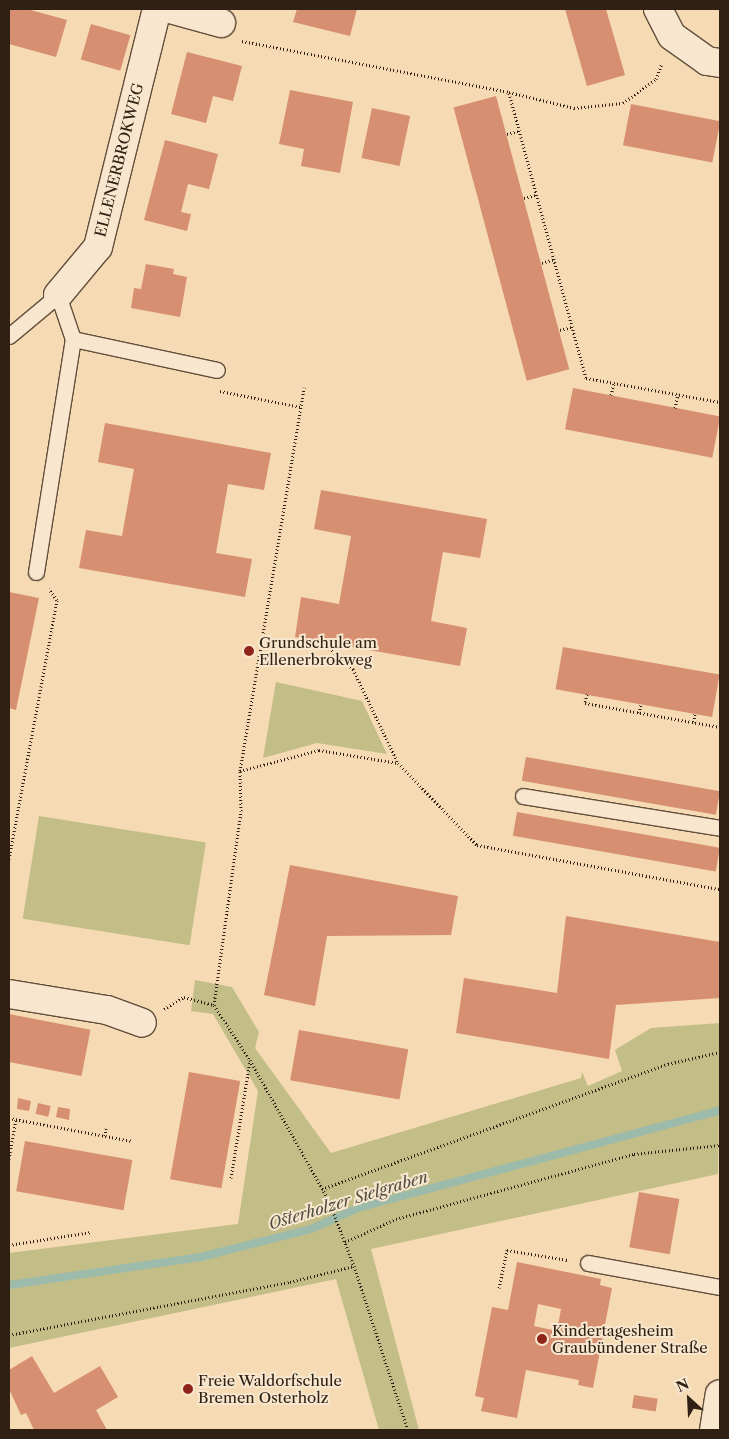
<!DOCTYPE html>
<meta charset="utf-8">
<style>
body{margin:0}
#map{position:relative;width:729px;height:1439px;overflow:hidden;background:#f5dab3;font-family:"Libre Caslon Text",serif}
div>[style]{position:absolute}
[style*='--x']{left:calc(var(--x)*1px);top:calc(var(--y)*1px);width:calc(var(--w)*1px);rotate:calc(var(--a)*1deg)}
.green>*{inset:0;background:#c3bd88;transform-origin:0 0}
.stream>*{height:8px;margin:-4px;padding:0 4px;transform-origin:4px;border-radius:4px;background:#9cbbab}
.building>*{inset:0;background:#d78f71;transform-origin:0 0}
.path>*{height:3px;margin-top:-1.5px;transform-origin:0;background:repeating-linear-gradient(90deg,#302013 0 1px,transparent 0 3.5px)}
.roads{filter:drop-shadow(1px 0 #614e3b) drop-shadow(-1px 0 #614e3b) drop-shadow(0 1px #614e3b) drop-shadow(0 -1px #614e3b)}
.service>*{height:15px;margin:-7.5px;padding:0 7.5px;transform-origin:7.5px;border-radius:7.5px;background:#f8e7ce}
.minor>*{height:28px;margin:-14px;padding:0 14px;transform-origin:14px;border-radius:14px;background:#f8e7ce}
.tertiary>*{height:28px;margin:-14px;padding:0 14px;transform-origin:14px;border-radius:14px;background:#f8e7ce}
.dots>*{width:14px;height:14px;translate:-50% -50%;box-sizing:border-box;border:2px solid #f8e7ce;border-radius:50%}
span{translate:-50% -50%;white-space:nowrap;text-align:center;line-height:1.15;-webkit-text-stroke:4px #f8e7ce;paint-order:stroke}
.street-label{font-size:15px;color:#302013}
.poi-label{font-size:15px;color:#302013}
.left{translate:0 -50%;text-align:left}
.water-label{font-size:16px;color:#504e41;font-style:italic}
.frame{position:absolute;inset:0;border:10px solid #302013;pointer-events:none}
.north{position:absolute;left:664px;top:1374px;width:50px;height:50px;-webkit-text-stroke:4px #f8e7ce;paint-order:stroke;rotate:335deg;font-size:14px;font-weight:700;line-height:20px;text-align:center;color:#302013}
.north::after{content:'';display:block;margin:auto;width:18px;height:22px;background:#302013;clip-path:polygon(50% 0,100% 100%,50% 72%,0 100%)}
</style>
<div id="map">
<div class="green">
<i style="clip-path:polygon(276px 682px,362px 701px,387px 754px,317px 743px,263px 758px)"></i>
<i style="left:39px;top:816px;width:169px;height:104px;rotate:9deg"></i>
<i style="clip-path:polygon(195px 980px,232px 987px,259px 1032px,255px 1048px,331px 1153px,581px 1078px,582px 1072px,588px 1086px,622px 1071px,615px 1050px,651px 1028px,720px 1023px,718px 1174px,371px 1249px,419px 1430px,379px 1430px,336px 1279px,9px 1348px,9px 1253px,238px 1224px,258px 1091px,213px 1014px,191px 1011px)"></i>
</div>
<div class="stream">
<i style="--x:9;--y:1285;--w:194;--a:-8.3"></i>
<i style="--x:201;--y:1257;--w:114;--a:-14.3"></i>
<i style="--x:311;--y:1229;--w:51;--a:-24.1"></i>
<i style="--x:358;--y:1208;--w:375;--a:-15.1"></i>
</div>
<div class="building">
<i style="clip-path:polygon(9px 9px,27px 9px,67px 20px,56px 57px,9px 44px)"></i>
<i style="clip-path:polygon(297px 9px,357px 9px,350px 36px,293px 22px)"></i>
<i style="clip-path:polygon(565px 9px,606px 9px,625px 75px,587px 86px)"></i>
<i style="left:91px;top:24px;width:41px;height:37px;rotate:16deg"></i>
<i style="clip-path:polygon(187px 52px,242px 66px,233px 101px,213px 96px,206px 123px,171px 114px)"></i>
<i style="clip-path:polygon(290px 90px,353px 102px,340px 173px,301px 166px,304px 149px,279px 144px)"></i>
<i style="left:496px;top:96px;width:283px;height:44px;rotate:75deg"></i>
<i style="left:631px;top:104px;width:91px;height:42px;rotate:11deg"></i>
<i style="left:372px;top:108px;width:39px;height:51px;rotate:12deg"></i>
<i style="clip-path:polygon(165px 140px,218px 154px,209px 189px,188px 184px,181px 212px,191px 214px,187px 231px,144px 220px)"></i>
<i style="clip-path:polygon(146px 264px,174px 269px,173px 274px,187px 277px,180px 317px,131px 308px,134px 288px,141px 289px)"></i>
<i style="left:573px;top:388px;width:150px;height:42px;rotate:11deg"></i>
<i style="clip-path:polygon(105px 423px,271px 453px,264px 490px,228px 484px,216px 553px,252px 559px,245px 597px,79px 568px,86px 530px,122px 536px,134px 469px,98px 462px)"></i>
<i style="clip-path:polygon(321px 490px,487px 519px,480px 558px,443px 552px,431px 621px,467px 628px,460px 666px,295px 637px,301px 597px,339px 604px,351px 536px,314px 529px)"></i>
<i style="clip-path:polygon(9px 592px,39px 598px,16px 710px,9px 708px)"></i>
<i style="left:563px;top:647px;width:159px;height:43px;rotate:10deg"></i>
<i style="left:526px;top:757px;width:197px;height:24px;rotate:10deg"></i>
<i style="left:517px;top:812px;width:206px;height:24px;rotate:10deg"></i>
<i style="clip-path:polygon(290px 865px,458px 896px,451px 935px,327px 936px,315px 1006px,264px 995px)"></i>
<i style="clip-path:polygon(566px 916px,720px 942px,720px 998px,616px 1005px,609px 1059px,456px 1033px,464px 978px,557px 993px)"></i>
<i style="left:9px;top:1014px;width:83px;height:47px;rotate:11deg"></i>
<i style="left:299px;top:1030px;width:111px;height:51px;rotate:10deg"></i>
<i style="left:189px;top:1072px;width:52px;height:109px;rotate:10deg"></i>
<i style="clip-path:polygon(18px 1098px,31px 1101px,29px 1111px,17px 1109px)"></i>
<i style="left:38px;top:1103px;width:13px;height:11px;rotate:13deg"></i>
<i style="clip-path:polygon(58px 1107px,70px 1109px,69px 1120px,56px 1117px)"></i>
<i style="left:25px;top:1141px;width:109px;height:51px;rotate:10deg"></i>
<i style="left:639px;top:1192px;width:41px;height:56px;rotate:10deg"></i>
<i style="clip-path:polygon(evenodd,517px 1262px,601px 1279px,600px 1285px,612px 1288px,593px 1388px,578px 1385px,579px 1380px,526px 1370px,517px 1418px,481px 1411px,484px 1398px,475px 1396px,492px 1307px,508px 1310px,517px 1262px,538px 1304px,561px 1309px,557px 1331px,534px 1326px,538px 1304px)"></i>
<i style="clip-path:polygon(32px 1356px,54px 1393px,100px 1366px,118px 1397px,96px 1410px,107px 1430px,34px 1430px,26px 1413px,21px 1415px,9px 1389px,9px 1370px)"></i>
<i style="left:634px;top:1395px;width:24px;height:13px;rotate:9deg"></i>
</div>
<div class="path">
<i style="--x:242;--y:41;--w:272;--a:10.8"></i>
<i style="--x:509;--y:92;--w:67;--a:13.8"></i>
<i style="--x:574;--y:108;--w:49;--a:-5.8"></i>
<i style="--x:623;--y:103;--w:41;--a:-36"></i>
<i style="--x:656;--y:79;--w:17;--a:-69"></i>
<i style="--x:509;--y:93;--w:295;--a:74.9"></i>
<i style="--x:586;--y:378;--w:136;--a:10.2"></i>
<i style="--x:507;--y:134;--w:12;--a:-14"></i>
<i style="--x:524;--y:198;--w:12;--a:-14"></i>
<i style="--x:542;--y:263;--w:13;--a:-18"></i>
<i style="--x:560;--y:330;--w:12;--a:-14"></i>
<i style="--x:220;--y:391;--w:83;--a:11.2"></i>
<i style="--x:611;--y:395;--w:12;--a:-76"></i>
<i style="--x:675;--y:408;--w:14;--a:-78"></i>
<i style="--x:263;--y:637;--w:67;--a:9.5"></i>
<i style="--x:329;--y:648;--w:32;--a:41"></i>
<i style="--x:353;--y:669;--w:104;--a:64.4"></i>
<i style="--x:398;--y:763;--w:114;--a:46.1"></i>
<i style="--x:477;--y:845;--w:247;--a:10.3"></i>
<i style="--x:587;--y:694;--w:9;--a:103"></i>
<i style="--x:585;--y:703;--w:137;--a:10.1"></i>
<i style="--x:639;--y:713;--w:9;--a:-77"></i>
<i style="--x:694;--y:722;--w:9;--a:-84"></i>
<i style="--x:240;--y:771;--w:82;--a:-14.9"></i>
<i style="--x:319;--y:750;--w:80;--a:9.3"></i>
<i style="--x:9;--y:859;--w:263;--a:-79.5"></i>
<i style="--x:57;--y:600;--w:14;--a:-126"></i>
<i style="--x:214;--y:1005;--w:196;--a:-82.1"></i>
<i style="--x:241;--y:811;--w:40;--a:-91.4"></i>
<i style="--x:240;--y:771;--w:389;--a:-80.5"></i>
<i style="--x:164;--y:1009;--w:23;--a:-31"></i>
<i style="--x:184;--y:997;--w:31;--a:15"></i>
<i style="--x:214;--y:1005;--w:66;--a:56.8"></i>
<i style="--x:250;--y:1060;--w:162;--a:60.7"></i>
<i style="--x:329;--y:1201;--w:70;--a:69"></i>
<i style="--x:354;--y:1266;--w:173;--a:71.8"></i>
<i style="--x:9;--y:1118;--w:125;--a:10.6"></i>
<i style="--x:105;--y:1136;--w:8;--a:-83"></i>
<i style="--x:9;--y:1159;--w:41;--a:-80.1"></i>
<i style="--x:231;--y:1178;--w:119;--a:-80.8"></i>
<i style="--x:322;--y:1189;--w:368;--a:-19.9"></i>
<i style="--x:668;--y:1064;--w:53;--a:-13"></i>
<i style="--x:345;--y:1242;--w:56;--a:-24.3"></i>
<i style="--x:396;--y:1219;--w:247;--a:-15.3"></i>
<i style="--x:634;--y:1154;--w:86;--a:-6"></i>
<i style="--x:9;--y:1245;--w:83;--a:-9"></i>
<i style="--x:499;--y:1288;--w:39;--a:-78"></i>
<i style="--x:507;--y:1250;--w:62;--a:9.3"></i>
<i style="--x:9;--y:1335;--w:286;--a:-10.7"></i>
<i style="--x:290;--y:1282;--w:66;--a:-14"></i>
</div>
<div class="roads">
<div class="service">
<i style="--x:9;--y:336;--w:64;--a:-39.9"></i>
<i style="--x:58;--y:295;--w:46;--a:71.2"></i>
<i style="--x:73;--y:339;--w:147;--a:12.1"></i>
<i style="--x:36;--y:572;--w:236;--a:-81"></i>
<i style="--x:523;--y:796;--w:200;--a:9.2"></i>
<i style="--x:588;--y:1263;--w:134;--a:10.3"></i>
</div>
<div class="minor">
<i style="--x:170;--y:9;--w:53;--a:15.4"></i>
<i style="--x:658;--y:9;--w:30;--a:63"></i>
<i style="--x:672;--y:36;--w:43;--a:35.5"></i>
<i style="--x:707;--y:61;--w:13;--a:9"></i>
<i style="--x:58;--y:295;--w:62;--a:-50.2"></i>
<i style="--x:98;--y:247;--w:245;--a:-76.1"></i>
<i style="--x:9;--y:994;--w:99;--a:9.3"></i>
<i style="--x:107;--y:1010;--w:37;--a:20"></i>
</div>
<div class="tertiary">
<i style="--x:714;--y:1430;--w:36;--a:-81"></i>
</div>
</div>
<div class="dots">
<i style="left:249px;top:651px;background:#8f2418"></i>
<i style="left:542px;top:1339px;background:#8f2418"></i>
<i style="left:188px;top:1389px;background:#8f2418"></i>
</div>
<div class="street-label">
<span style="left:119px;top:160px;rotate:-76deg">ELLENERBROKWEG</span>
</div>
<div class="poi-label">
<span class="left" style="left:259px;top:651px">Grundschule am<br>Ellenerbrokweg</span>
<span class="left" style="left:552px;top:1339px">Kindertagesheim<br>Graubündener Straße</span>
<span class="left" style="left:198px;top:1389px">Freie Waldorfschule<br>Bremen Osterholz</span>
</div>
<div class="water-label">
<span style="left:348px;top:1200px;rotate:-17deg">Osterholzer Sielgraben</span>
</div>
<div class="frame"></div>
<div class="north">N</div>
</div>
